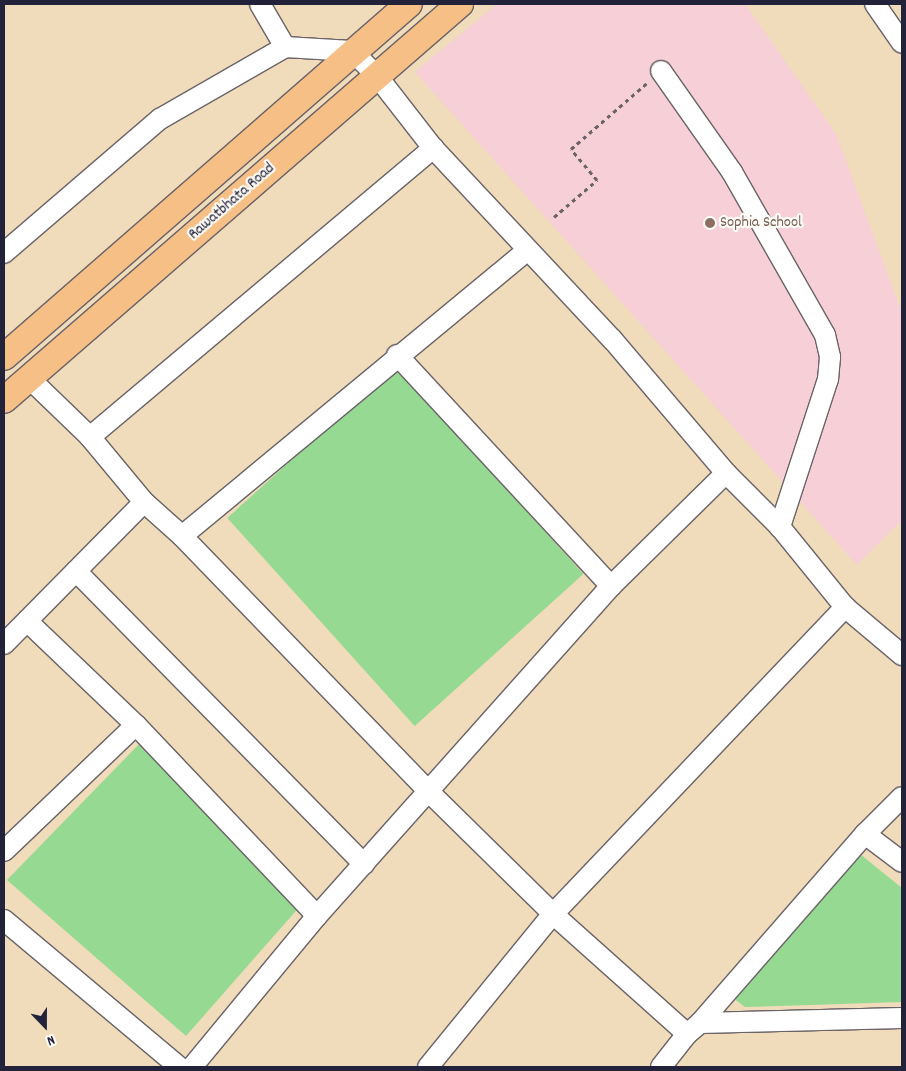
<!DOCTYPE html>
<style>
body{margin:0}
#map{position:relative;width:906px;height:1071px;overflow:hidden;background:#f0dbba;font-family:Dekko,sans-serif}
div>[style]{position:absolute}
[style*='--x']{left:calc(var(--x)*1px);top:calc(var(--y)*1px);width:calc(var(--w)*1px);rotate:calc(var(--a)*1deg)}
.built>*{inset:0;background:#f6cfd7}
.green>*{inset:0;background:#95d992;transform-origin:0 0}
.path>*{height:3px;margin-top:-1.5px;transform-origin:0;background:repeating-linear-gradient(90deg,#6a6367 0 4px,transparent 0 8px)}
.roads{filter:drop-shadow(1px 0 #6a6367) drop-shadow(-1px 0 #6a6367) drop-shadow(0 1px #6a6367) drop-shadow(0 -1px #6a6367)}
.minor>*{height:20px;margin:-10px;padding:0 10px;transform-origin:10px;border-radius:10px;background:#fff}
.major>*{height:26px;margin:-13px;padding:0 13px;transform-origin:13px;border-radius:13px;background:#f5bf86}
.dots>*{width:14px;height:14px;translate:-50% -50%;box-sizing:border-box;border:2px solid #fdfcf7;border-radius:50%}
span{translate:-50% -50%;white-space:nowrap;text-align:center;line-height:1.15;-webkit-text-stroke:4.5px #fdfcf7;paint-order:stroke}
.street-label{font-size:16px;color:#22223b}
.education-label{font-size:16px;color:#785e54}
.left{translate:0 -50%;text-align:left}
.frame{position:absolute;inset:0;border:5px solid #22223b;pointer-events:none}
.north{position:absolute;left:20px;top:1001px;width:50px;height:50px;-webkit-text-stroke:4px #fdfcf7;paint-order:stroke;rotate:158deg;font-size:14px;font-weight:700;line-height:20px;text-align:center;color:#22223b}
.north::after{content:'';display:block;margin:auto;width:18px;height:22px;background:#22223b;clip-path:polygon(50% 0,100% 100%,50% 72%,0 100%)}
</style>
<div id="map">
<div class="built">
<i style="clip-path:polygon(497px 4px,745px 4px,836px 134px,902px 313px,902px 520px,857px 565px,415px 72px)"></i>
</div>
<div class="green">
<i style="left:396px;top:366px;width:280px;height:227px;rotate:48deg"></i>
<i style="clip-path:polygon(145px 738px,302px 904px,186px 1036px,7px 880px)"></i>
<i style="clip-path:polygon(861px 855px,902px 888px,902px 1002px,745px 1007px,732px 997px)"></i>
</div>
<div class="path">
<i style="--x:554;--y:217;--w:57;--a:-40.7"></i>
<i style="--x:597;--y:180;--w:40;--a:-130"></i>
<i style="--x:571;--y:149;--w:102;--a:-41"></i>
</div>
<div class="roads">
<div class="minor">
<i style="--x:260;--y:4;--w:50;--a:59.8"></i>
<i style="--x:875;--y:4;--w:47;--a:55.3"></i>
<i style="--x:661;--y:71;--w:123;--a:54.9"></i>
<i style="--x:732;--y:172;--w:188;--a:60.3"></i>
<i style="--x:825;--y:335;--w:23;--a:77"></i>
<i style="--x:830;--y:357;--w:22;--a:95"></i>
<i style="--x:828;--y:379;--w:156;--a:108"></i>
<i style="--x:4;--y:253;--w:206;--a:-40.7"></i>
<i style="--x:160;--y:119;--w:144;--a:-29.9"></i>
<i style="--x:285;--y:47;--w:67;--a:3.4"></i>
<i style="--x:352;--y:51;--w:35;--a:45"></i>
<i style="--x:377;--y:76;--w:91;--a:52.1"></i>
<i style="--x:433;--y:148;--w:262;--a:46.9"></i>
<i style="--x:612;--y:339;--w:176;--a:49.6"></i>
<i style="--x:726;--y:473;--w:76;--a:45"></i>
<i style="--x:780;--y:527;--w:103;--a:50.9"></i>
<i style="--x:845;--y:607;--w:75;--a:40.1"></i>
<i style="--x:397;--y:355;--w:315;--a:47.2"></i>
<i style="--x:30;--y:379;--w:83;--a:44"></i>
<i style="--x:90;--y:437;--w:85;--a:50.3"></i>
<i style="--x:144;--y:502;--w:51;--a:41.8"></i>
<i style="--x:182;--y:536;--w:354;--a:46"></i>
<i style="--x:428;--y:791;--w:175;--a:44.5"></i>
<i style="--x:553;--y:914;--w:180;--a:41.8"></i>
<i style="--x:90;--y:437;--w:449;--a:-40.1"></i>
<i style="--x:182;--y:536;--w:447;--a:-39.6"></i>
<i style="--x:76;--y:571;--w:411;--a:45.5"></i>
<i style="--x:27;--y:621;--w:151;--a:43.7"></i>
<i style="--x:136;--y:725;--w:263;--a:46.5"></i>
<i style="--x:4;--y:644;--w:199;--a:-45.4"></i>
<i style="--x:865;--y:834;--w:46;--a:37.1"></i>
<i style="--x:4;--y:851;--w:182;--a:-43.7"></i>
<i style="--x:4;--y:920;--w:229;--a:40"></i>
<i style="--x:700;--y:1023;--w:202;--a:-1.4"></i>
<i style="--x:192;--y:1067;--w:196;--a:-50.4"></i>
<i style="--x:317;--y:916;--w:442;--a:-48.3"></i>
<i style="--x:611;--y:586;--w:161;--a:-44.5"></i>
<i style="--x:428;--y:1067;--w:198;--a:-50.8"></i>
<i style="--x:553;--y:914;--w:424;--a:-46.4"></i>
<i style="--x:661;--y:1067;--w:42;--a:-51.8"></i>
<i style="--x:687;--y:1034;--w:17;--a:-40"></i>
<i style="--x:700;--y:1023;--w:251;--a:-48.9"></i>
<i style="--x:865;--y:834;--w:52;--a:-45"></i>
</div>
<div class="major">
<i style="--x:4;--y:357;--w:537;--a:-41.08"></i>
<i style="--x:4;--y:400;--w:604;--a:-40.97"></i>
</div>
</div>
<div class="dots">
<i style="left:710px;top:223px;background:#8d6e63"></i>
</div>
<div class="street-label">
<span style="left:232px;top:202px;rotate:-41deg">Rawatbhata Road</span>
</div>
<div class="education-label">
<span class="left" style="left:720px;top:223px">Sophia School</span>
</div>
<div class="frame"></div>
<div class="north">N</div>
</div>
